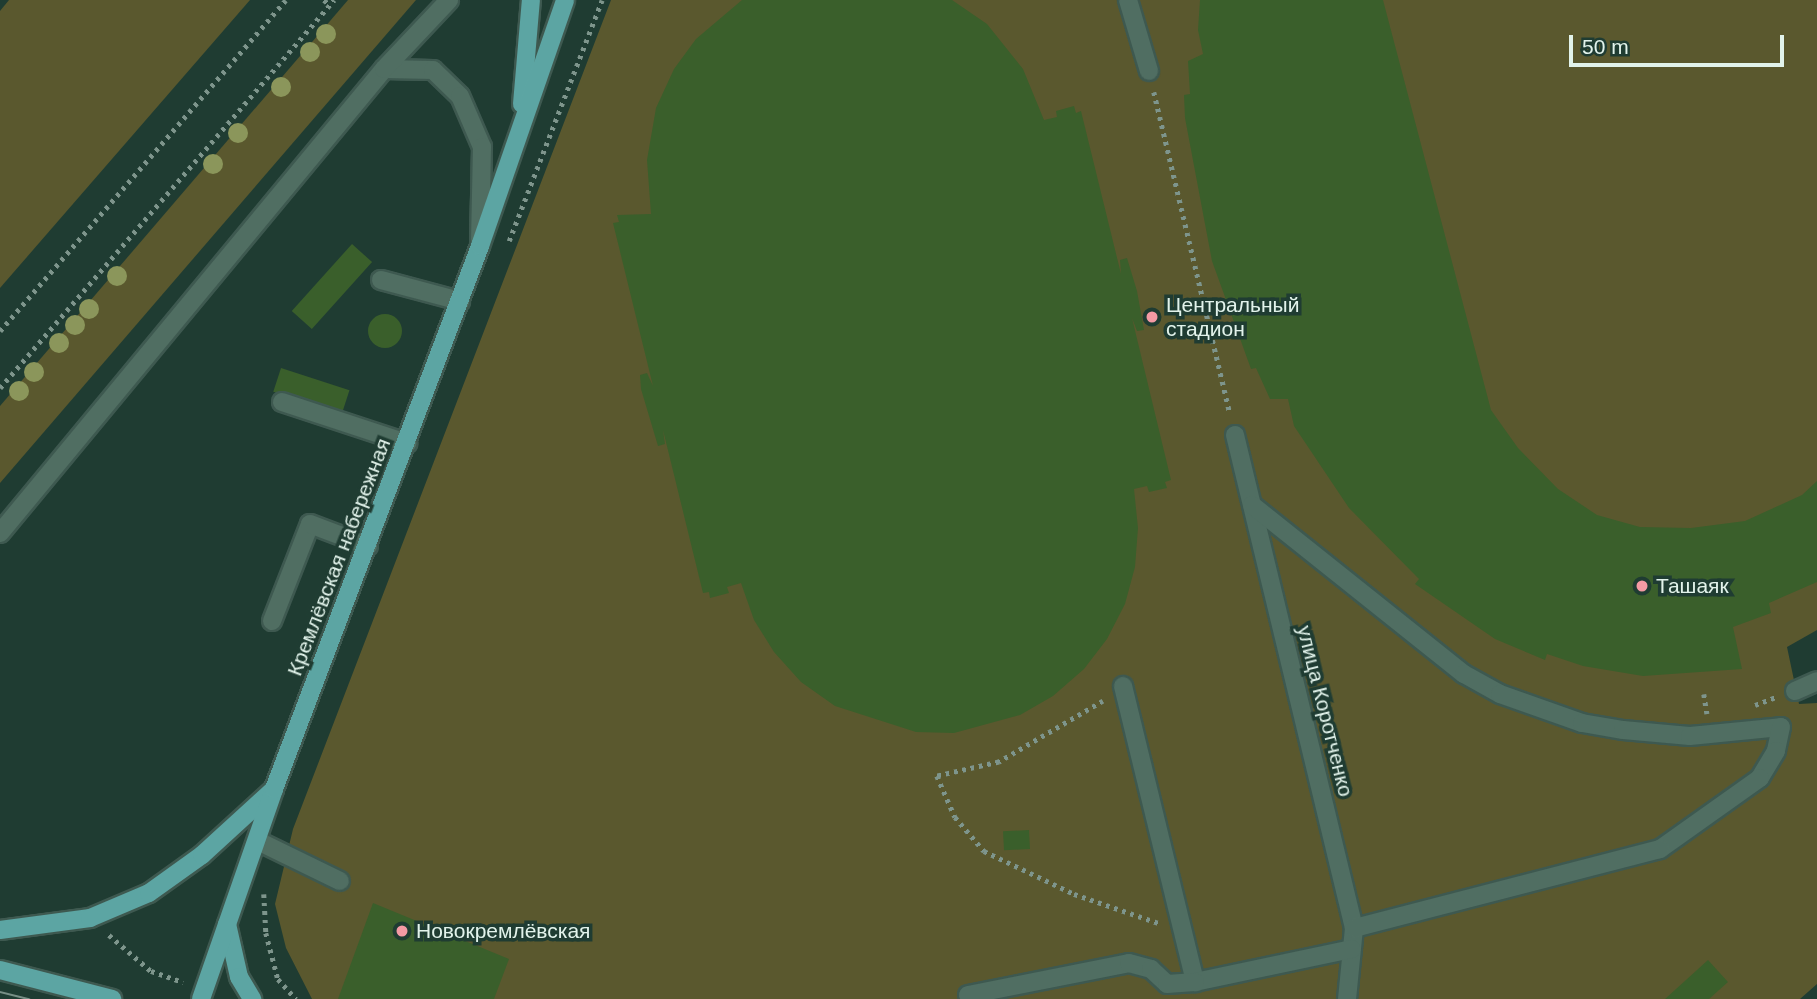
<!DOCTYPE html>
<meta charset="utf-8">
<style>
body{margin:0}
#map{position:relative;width:1817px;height:999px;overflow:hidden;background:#1f3c32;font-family:Arial,sans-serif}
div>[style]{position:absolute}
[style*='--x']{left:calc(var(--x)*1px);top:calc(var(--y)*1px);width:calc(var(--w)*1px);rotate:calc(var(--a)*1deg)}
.green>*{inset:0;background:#5a582e}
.building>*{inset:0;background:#3a5f2b;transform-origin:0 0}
.round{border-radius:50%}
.path>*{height:4.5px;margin-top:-2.25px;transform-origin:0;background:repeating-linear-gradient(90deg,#7e958c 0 3.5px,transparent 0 8.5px)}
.roads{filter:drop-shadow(2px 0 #3e5950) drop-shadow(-2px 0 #3e5950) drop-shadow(0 2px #3e5950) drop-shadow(0 -2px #3e5950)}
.minor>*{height:18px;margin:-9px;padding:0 9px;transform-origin:9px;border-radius:9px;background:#506e62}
.major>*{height:18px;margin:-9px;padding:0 9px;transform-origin:9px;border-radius:9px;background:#5ca5a3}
.tram>*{height:2px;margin:-1px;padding:0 1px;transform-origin:1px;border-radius:1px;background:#788f86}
.trees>*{width:20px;height:20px;margin:-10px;border-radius:50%;background:#8b965b}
.dots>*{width:19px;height:19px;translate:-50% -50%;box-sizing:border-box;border:4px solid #1f3c32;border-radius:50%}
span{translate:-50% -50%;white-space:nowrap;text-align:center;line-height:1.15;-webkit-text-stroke:7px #1f3c32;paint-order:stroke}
.poi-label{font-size:21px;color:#e2f3eb}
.left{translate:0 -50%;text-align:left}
.street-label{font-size:21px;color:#e2f3eb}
.scale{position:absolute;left:1569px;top:35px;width:215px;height:32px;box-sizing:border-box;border:4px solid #e2f3eb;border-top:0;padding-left:9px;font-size:21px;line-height:24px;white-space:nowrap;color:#e2f3eb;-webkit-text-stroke:5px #1f3c32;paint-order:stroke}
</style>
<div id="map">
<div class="green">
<i style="clip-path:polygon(9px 0,250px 0,0 288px,0 11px)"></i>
<i style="clip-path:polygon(348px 0,416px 0,0 483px,0 406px)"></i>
<i style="clip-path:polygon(611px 0,1817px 0,1817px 630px,1787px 647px,1799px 704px,1817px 703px,1817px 984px,1800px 999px,312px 999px,286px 948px,275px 904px,293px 829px)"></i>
</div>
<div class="building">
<i style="clip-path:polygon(742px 0,952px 0,987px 24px,1023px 69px,1044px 120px,1057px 117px,1056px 111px,1074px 106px,1076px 113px,1081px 111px,1121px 274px,1120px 260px,1127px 258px,1137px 291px,1144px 330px,1137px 331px,1132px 318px,1171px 480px,1165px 482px,1167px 488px,1149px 492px,1147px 486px,1134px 489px,1138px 528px,1135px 567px,1125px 604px,1107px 639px,1084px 669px,1053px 696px,1020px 715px,954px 733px,916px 732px,835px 706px,801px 682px,774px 652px,754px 620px,741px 583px,727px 587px,729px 593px,710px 598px,709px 592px,703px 593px,663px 430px,665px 444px,658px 446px,641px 389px,640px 375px,647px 373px,653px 386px,613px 223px,619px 222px,617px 215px,651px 214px,647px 160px,656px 108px,674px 69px,696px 39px)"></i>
<i style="clip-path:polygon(1200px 0,1383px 0,1491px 410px,1518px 448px,1558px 489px,1597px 515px,1640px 527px,1691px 528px,1745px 521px,1802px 495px,1817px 481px,1817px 582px,1769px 603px,1771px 613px,1733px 627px,1742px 669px,1643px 676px,1583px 666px,1547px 654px,1545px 660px,1495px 639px,1415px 584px,1419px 579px,1349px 508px,1294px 426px,1288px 399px,1270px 399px,1256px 368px,1251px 369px,1212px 261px,1185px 118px,1184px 95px,1190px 94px,1188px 61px,1203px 54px,1198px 30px)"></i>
<i style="left:352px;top:244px;width:27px;height:90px;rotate:42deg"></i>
<i class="round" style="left:368px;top:314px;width:34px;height:34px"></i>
<i style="left:281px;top:368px;width:72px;height:25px;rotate:18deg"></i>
<i style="left:1029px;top:830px;width:19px;height:26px;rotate:87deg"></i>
<i style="clip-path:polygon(373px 903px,509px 959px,494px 999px,338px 999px)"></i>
<i style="clip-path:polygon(1708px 960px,1728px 982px,1709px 999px,1665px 999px)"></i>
</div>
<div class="path">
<i style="--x:324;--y:0;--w:8;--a:40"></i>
<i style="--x:1154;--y:92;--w:331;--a:76.7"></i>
<i style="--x:509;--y:241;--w:258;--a:-68.9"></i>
<i style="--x:0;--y:331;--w:437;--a:-49.2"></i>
<i style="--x:0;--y:388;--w:512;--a:-49.28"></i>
<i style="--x:1704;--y:694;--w:20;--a:81"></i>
<i style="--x:1103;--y:701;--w:121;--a:149.6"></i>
<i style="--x:999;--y:762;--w:64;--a:167.3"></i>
<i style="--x:937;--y:776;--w:45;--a:66.3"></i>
<i style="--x:955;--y:817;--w:45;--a:49.5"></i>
<i style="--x:984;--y:851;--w:100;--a:25.5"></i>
<i style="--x:1074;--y:894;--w:89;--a:19"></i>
<i style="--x:1755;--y:705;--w:22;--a:-21"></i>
<i style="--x:264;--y:894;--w:39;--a:87"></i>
<i style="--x:266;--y:933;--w:48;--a:75.4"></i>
<i style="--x:278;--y:979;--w:27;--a:48"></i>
<i style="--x:109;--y:935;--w:55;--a:40.6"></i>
<i style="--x:151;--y:971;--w:34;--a:19"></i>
</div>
<div class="roads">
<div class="minor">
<i style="--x:1128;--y:0;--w:74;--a:73.5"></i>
<i style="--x:384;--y:69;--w:49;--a:1.2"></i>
<i style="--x:433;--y:70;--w:37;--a:44"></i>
<i style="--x:460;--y:96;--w:56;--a:66.7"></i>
<i style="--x:482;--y:147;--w:92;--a:91.2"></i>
<i style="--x:381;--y:280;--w:82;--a:14.9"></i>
<i style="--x:282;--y:402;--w:132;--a:18.2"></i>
<i style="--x:1235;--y:435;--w:507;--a:76.43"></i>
<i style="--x:1354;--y:928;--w:71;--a:95.6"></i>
<i style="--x:1252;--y:505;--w:271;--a:38.6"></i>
<i style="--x:1464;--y:674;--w:41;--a:29.1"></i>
<i style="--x:1500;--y:694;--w:87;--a:19.5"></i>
<i style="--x:1582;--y:723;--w:42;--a:9.7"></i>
<i style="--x:1623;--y:730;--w:67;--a:5.1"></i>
<i style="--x:1690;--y:736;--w:91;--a:-5.6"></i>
<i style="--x:1781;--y:727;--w:25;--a:102"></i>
<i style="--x:1776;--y:751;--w:31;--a:121"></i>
<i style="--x:1760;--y:778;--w:123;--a:144.6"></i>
<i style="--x:1660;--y:849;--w:316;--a:165.5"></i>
<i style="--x:0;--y:533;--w:602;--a:-50.39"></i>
<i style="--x:384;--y:69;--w:95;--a:-46.7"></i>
<i style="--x:272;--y:621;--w:104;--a:-68.6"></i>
<i style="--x:310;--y:524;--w:62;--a:20.8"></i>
<i style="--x:1123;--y:686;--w:305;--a:76.3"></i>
<i style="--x:1195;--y:982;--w:160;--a:-11.9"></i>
<i style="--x:1795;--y:691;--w:24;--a:-24"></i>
<i style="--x:258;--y:841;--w:91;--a:26"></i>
<i style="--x:968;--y:995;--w:164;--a:-11.2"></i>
<i style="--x:1129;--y:963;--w:23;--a:15"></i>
<i style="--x:1151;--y:969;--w:22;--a:43"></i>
<i style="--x:1167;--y:984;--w:28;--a:-4"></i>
</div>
<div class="major">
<i style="--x:522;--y:104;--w:104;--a:-85.1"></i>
<i style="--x:227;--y:924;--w:54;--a:77.2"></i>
<i style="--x:239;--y:977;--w:26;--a:59"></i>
<i style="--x:0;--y:930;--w:91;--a:-7.6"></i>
<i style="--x:90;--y:918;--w:64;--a:-23"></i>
<i style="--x:149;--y:893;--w:65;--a:-35.6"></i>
<i style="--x:202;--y:855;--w:98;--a:-42.5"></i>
<i style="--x:0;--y:970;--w:116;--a:14.5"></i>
<i style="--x:201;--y:999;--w:222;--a:-70.8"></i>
<i style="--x:274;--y:789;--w:581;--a:-69.22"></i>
<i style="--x:480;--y:246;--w:260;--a:-70.9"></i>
</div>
</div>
<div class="tram">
<i style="--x:0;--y:992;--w:30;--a:14"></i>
</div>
<div class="trees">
<i style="left:326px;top:34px"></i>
<i style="left:310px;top:52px"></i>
<i style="left:281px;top:87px"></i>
<i style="left:238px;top:133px"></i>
<i style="left:213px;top:164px"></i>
<i style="left:117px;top:276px"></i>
<i style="left:89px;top:309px"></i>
<i style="left:75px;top:325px"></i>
<i style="left:59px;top:343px"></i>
<i style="left:34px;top:372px"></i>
<i style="left:19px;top:391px"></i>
</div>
<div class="dots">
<i style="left:1152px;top:317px;background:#f49aa4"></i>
<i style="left:1642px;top:586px;background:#f49aa4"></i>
<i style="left:402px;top:931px;background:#f49aa4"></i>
</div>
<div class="poi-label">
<span class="left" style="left:1166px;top:317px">Центральный<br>стадион</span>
<span class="left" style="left:1656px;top:586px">Ташаяк</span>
<span class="left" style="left:416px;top:931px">Новокремлёвская</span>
</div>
<div class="street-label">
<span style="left:339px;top:557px;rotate:-69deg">Кремлёвская набережная</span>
<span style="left:1325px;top:711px;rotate:76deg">улица Коротченко</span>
</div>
<div class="scale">50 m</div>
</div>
